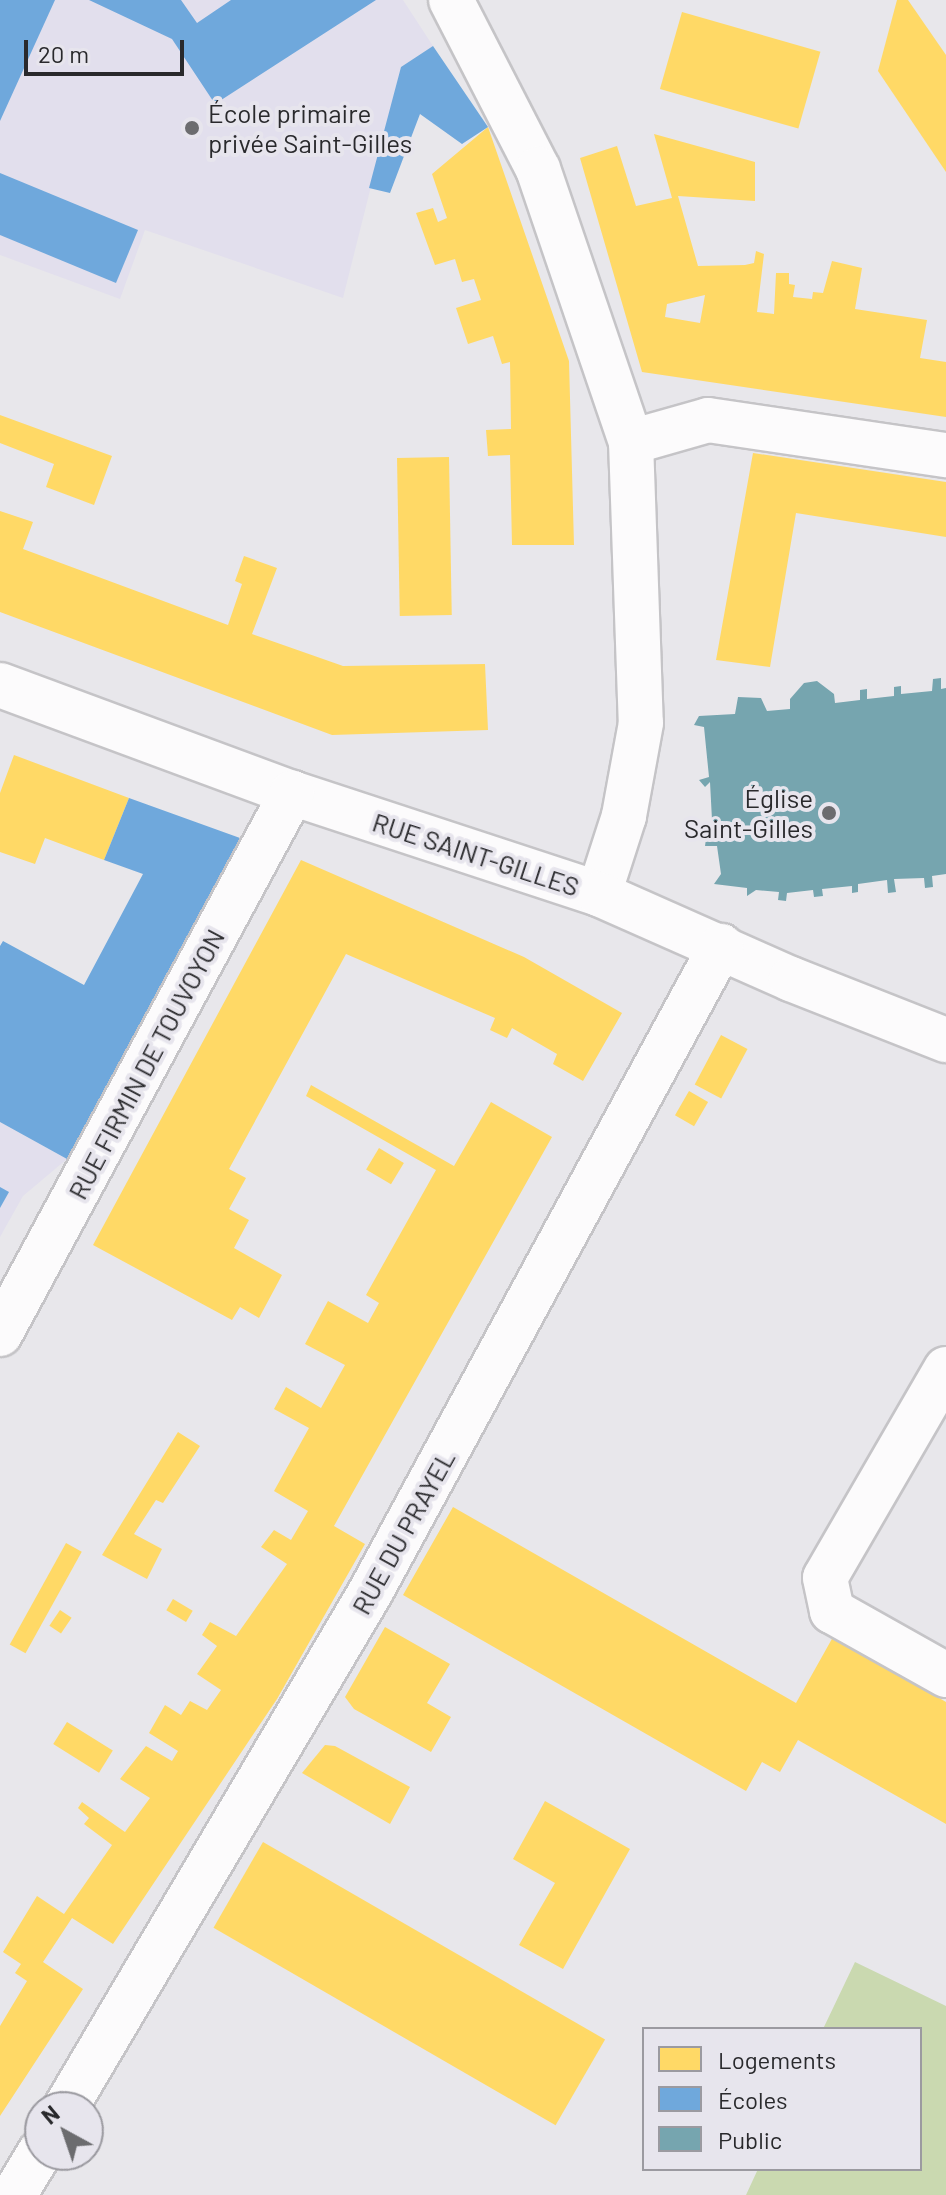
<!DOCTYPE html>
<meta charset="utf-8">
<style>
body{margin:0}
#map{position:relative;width:946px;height:2195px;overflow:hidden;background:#e8e7eb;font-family:Barlow,sans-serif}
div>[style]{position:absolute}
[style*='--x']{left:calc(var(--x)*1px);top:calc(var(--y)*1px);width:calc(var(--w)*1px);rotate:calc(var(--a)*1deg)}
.education>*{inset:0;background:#e2dfed}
.green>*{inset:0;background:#cad9b0}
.homes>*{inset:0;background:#ffd966;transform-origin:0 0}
.schools>*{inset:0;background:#6fa8dc}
.public>*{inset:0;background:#76a5af}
.roads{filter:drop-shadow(2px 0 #c5c4c7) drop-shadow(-2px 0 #c5c4c7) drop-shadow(0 2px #c5c4c7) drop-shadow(0 -2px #c5c4c7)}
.minor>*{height:44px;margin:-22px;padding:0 22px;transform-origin:22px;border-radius:22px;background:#fcfbfc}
.dots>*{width:22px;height:22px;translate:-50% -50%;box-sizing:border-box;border:4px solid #e7e5ed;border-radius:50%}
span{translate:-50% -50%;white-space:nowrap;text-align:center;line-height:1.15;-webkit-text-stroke:8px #e7e5ed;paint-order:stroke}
.poi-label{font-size:26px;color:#29292c}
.left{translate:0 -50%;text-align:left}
.right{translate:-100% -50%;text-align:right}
.street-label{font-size:26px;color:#29292c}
.legend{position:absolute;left:642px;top:2027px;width:280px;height:144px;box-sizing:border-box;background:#e7e5ed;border:2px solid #9b9aa0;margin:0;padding:10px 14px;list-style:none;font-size:24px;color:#29292c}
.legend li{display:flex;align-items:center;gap:16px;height:40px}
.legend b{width:40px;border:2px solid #9b9aa0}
.north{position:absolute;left:24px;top:2091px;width:80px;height:80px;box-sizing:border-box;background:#e7e5ed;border:2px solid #9b9aa0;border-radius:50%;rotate:320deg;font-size:22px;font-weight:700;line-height:32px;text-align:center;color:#29292c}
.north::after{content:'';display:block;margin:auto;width:28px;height:36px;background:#6c6c6f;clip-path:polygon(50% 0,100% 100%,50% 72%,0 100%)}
.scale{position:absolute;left:24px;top:40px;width:160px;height:36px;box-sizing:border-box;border:4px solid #29292c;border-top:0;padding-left:10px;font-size:24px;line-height:28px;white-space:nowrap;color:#29292c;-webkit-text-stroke:6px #e7e5ed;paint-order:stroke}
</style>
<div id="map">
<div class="education">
<i style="clip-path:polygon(0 0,403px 0,433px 46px,401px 67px,343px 298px,145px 230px,120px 299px,0 255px)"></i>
<i style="clip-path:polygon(0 1122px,67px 1159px,23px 1196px,0 1237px)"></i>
</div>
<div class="green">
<i style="clip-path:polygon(855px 1962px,946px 2006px,946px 2195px,746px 2195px,758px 2169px,920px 2169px,920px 2029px,823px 2029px)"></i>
</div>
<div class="homes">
<i style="clip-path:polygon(897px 0,908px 0,946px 55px,946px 172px,878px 71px)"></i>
<i style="left:682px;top:12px;width:144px;height:80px;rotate:16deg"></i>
<i style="clip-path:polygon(488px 127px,569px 361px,574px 545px,512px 545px,510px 455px,488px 456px,486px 430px,511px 429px,510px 362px,502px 364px,493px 336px,468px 344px,456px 308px,481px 300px,474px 279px,462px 282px,455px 259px,435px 265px,416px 213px,433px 208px,438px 222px,447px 218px,432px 174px)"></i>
<i style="clip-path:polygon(evenodd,654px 134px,755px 162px,755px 201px,678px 196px,698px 266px,745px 265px,754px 263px,756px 251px,764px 254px,757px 312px,774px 314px,776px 273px,789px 273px,789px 284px,795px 285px,793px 297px,812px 299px,813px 292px,823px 293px,832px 261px,862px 268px,855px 309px,927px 320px,920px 358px,946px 362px,946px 417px,642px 372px,580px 158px,617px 146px,636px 206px,672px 198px,654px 134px,705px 295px,700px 323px,665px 317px,667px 304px,705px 295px)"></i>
<i style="clip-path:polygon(0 415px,112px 456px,94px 505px,46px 487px,54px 464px,0 443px)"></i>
<i style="clip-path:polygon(753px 453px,946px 482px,946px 537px,796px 513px,770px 667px,716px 660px)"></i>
<i style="left:449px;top:457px;width:158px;height:52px;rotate:89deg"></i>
<i style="clip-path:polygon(0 511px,33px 522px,23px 549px,228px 625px,242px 584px,235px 581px,244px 556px,277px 568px,252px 634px,343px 666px,485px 664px,488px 730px,332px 735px,0 612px)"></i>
<i style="clip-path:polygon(14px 755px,129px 798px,104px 860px,45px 838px,35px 864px,0 852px,0 793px)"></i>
<i style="clip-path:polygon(301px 860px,524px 957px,622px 1013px,583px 1081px,553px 1064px,557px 1054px,512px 1028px,507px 1038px,490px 1030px,495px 1018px,346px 954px,229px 1169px,246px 1178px,229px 1209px,249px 1220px,234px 1248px,282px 1275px,259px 1318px,240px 1307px,232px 1320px,93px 1245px)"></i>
<i style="left:721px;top:1035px;width:30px;height:56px;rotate:28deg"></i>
<i style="clip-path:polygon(311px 1085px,454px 1166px,491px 1102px,552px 1137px,334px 1526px,365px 1544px,277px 1699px,113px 1944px,72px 1918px,43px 1962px,83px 1989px,0 2116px,0 2026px,27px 1981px,15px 1973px,21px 1964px,3px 1952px,37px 1896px,64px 1914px,112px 1845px,84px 1824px,89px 1818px,78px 1808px,82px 1802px,125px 1832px,150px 1798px,120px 1779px,146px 1746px,172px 1761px,178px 1751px,149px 1733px,165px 1705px,181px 1715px,190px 1701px,207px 1710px,221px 1690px,197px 1674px,217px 1646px,202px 1635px,210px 1622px,236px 1636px,287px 1564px,261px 1547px,274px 1530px,291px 1540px,308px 1511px,274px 1491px,309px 1428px,274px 1409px,286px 1387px,321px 1408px,345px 1365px,305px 1344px,328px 1301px,368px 1323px,379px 1303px,366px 1295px,436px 1170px,306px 1096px)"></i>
<i style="left:689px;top:1091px;width:22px;height:28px;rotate:30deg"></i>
<i style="left:379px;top:1148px;width:29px;height:25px;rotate:31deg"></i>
<i style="clip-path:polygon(178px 1432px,200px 1446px,163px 1503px,156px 1500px,134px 1534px,162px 1549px,147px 1579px,102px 1555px)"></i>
<i style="clip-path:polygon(453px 1507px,796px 1703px,833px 1637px,946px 1702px,946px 1824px,798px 1740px,780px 1772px,762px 1762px,746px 1791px,403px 1595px)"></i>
<i style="left:66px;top:1543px;width:18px;height:116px;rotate:29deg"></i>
<i style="left:173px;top:1599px;width:23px;height:13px;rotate:31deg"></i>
<i style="left:60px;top:1610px;width:14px;height:19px;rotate:34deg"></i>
<i style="clip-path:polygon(385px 1627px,450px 1664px,427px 1703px,451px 1717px,431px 1752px,354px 1709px,345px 1697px)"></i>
<i style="left:67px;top:1722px;width:54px;height:26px;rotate:32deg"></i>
<i style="clip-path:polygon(325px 1745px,335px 1746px,410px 1787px,390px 1824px,302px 1773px)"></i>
<i style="clip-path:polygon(545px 1801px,630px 1849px,563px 1969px,519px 1945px,555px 1883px,513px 1859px)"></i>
<i style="left:263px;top:1842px;width:395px;height:99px;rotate:30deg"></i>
</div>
<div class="schools">
<i style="clip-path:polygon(0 0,55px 0,0 121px)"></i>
<i style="clip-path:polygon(89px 0,181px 0,197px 23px,231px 0,376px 0,215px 104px,172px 39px)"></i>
<i style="clip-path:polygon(433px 46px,488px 127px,462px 144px,420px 114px,390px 193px,369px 188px,401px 67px)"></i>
<i style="clip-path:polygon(0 173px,138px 230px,116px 283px,0 235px)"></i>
<i style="clip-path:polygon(129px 798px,240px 838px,67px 1159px,0 1122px,0 946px,3px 941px,84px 985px,143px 874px,104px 860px)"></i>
<i style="clip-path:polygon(0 1187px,9px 1192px,0 1208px)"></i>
</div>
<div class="public">
<i style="clip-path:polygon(941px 678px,941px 689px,946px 688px,946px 874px,932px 876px,933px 887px,925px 888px,924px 878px,894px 879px,896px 892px,888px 893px,887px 880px,858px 884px,858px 892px,852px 893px,852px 886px,822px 889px,823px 896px,814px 897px,813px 890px,787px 893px,786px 901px,778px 900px,779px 892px,756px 890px,747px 896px,747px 888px,714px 884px,721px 874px,717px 846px,705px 846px,706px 839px,713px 839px,710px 782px,705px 787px,699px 780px,709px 777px,704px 727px,694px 725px,699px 716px,735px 714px,738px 697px,761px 698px,767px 711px,790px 709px,790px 699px,804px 683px,817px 681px,834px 694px,835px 703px,860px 700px,860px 690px,867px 689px,867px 699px,894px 696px,894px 687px,901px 686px,901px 694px,932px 691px,933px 679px)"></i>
</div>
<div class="roads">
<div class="minor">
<i style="--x:451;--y:0;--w:190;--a:62.8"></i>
<i style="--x:538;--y:169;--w:288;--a:71.2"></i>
<i style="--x:631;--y:442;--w:281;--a:88"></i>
<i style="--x:641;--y:723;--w:95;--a:100.4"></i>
<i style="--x:624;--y:816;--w:82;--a:107.8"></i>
<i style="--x:631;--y:442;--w:80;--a:-15.9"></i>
<i style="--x:708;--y:420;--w:241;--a:8.4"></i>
<i style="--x:0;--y:685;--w:311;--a:20.3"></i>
<i style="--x:292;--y:793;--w:323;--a:18.2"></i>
<i style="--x:599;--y:894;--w:210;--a:23.9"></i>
<i style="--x:791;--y:979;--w:167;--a:21.5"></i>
<i style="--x:0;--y:1334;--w:615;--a:-61.64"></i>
<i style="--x:946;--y:1369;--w:241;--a:120.1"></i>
<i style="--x:825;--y:1578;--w:34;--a:78"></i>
<i style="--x:832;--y:1611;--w:131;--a:29.3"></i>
<i style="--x:66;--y:2107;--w:599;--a:-59.41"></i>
<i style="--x:371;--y:1591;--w:734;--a:-61.51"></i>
<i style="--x:14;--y:2195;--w:50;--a:-58.8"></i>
</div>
</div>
<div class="dots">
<i style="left:192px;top:128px;background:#6c6c6f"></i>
<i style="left:829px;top:813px;background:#6c6c6f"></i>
</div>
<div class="poi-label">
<span class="left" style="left:208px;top:128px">École primaire<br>privée Saint-Gilles</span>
<span class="right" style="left:813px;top:813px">Église<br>Saint-Gilles</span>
</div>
<div class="street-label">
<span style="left:476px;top:854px;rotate:18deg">RUE SAINT-GILLES</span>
<span style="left:146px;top:1064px;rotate:-62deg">RUE FIRMIN DE TOUVOYON</span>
<span style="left:403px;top:1532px;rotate:-61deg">RUE DU PRAYEL</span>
</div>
<ul class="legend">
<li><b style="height:22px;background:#ffd966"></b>Logements</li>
<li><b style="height:22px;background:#6fa8dc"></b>Écoles</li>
<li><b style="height:22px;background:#76a5af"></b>Public</li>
</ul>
<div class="north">N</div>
<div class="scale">20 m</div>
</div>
